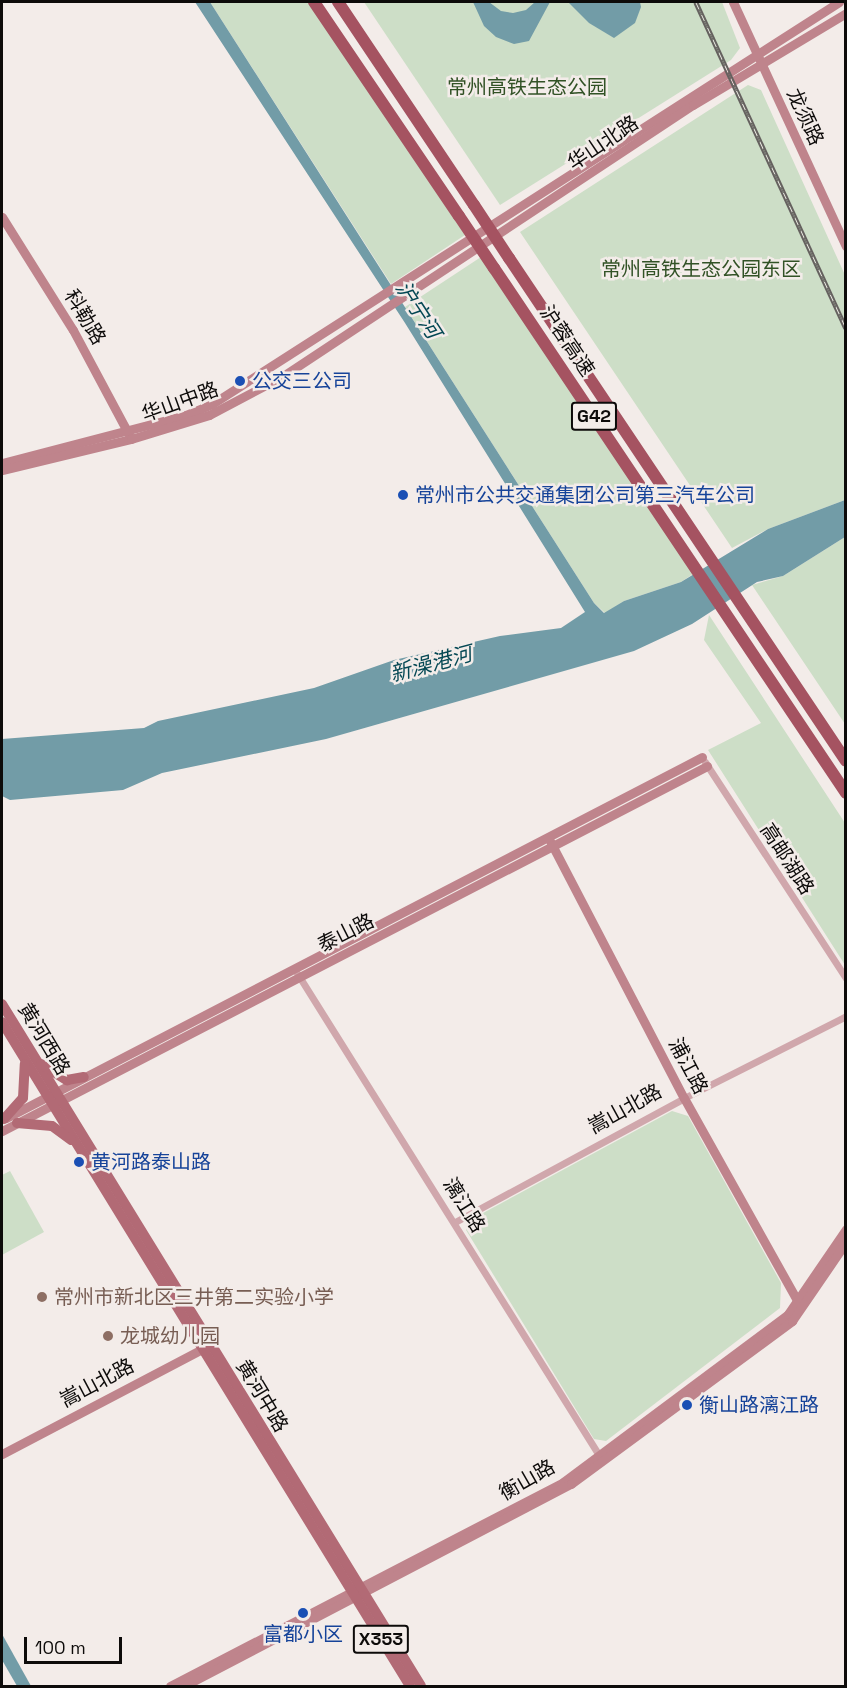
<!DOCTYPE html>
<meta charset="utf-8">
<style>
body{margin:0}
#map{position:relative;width:847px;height:1688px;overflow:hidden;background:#f3ece9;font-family:"Space Grotesk","Noto Sans SC",sans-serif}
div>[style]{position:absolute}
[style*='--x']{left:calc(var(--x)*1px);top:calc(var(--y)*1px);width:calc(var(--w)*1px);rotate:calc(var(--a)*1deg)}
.green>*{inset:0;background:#cddec7}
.water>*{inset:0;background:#729ca7}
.street>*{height:7px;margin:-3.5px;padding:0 3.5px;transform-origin:3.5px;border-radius:3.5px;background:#d0a7ac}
.secondary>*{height:9px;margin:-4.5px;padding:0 4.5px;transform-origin:4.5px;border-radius:4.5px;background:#bf848c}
.primary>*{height:10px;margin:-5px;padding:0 5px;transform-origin:5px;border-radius:5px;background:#b26a75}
.highway>*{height:12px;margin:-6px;padding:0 6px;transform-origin:6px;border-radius:6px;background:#a55361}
.rail>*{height:4.5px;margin-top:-2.25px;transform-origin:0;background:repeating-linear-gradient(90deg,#f3ece9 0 7px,#65615f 0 14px);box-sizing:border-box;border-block:2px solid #65615f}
.highway-bridge>*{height:12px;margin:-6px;padding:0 6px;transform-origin:6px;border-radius:6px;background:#a55361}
.dots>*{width:16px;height:16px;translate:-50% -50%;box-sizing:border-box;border:3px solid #f3ece9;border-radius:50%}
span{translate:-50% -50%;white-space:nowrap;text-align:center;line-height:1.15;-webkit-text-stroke:5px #f3ece9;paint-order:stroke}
.shield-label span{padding:2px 4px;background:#f3ece9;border:2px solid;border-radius:4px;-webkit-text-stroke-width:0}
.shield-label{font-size:18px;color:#0d0b0a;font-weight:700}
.park-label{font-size:20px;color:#325226}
.street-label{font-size:20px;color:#0d0b0a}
.transit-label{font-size:20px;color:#164399}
.left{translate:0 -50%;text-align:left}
.education-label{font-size:20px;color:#785e54}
.water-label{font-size:21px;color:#054854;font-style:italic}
.frame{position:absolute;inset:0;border:3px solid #0d0b0a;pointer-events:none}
.scale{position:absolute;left:24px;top:1637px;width:98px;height:27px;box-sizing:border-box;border:3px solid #0d0b0a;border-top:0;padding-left:8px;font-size:18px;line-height:21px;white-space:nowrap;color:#0d0b0a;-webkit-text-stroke:4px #f3ece9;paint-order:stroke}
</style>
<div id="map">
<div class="green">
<i style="clip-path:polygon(210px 2px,308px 2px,465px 235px,391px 284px)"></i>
<i style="clip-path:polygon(364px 2px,722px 2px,740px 48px,731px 60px,500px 205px)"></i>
<i style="clip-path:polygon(748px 85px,761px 90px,845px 275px,845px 500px,768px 529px,732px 548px,520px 232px)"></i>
<i style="clip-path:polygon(481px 257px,693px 574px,681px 582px,624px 601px,605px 613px,594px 603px,405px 307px)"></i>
<i style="clip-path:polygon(845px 537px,845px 724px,752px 585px,783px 576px)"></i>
<i style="clip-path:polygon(709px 615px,845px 823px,845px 965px,708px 750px,761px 723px,704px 640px)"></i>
<i style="clip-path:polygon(672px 1111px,688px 1116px,781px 1283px,780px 1308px,606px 1441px,594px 1439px,466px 1230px,472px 1219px)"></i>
<i style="clip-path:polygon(10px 1171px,44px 1232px,2px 1255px,2px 1175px)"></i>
</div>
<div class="water">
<i style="clip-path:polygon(195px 2px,210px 2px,594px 603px,604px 613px,624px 601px,681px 582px,768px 529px,845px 500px,845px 537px,783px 576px,757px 582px,692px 624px,634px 651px,326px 739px,162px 773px,123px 790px,10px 800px,2px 796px,2px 739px,144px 728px,158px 721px,314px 688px,394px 660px,500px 636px,561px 628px,585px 612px,405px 323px)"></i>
<i style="clip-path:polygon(473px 2px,489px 2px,501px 11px,513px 13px,526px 10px,535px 2px,550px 2px,529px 41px,514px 44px,496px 37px,484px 26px)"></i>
<i style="clip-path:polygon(568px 2px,640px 2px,641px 7px,635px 23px,614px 38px,589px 23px)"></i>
<i style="clip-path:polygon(2px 1634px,31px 1686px,17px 1686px,2px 1660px)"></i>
</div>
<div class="street">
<i style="--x:705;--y:762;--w:258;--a:56.9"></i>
<i style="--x:297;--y:973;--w:571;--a:57.95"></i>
<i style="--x:455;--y:1222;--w:260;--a:-28.4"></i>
<i style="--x:684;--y:1098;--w:182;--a:-26.8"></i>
</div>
<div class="secondary">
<i style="--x:733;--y:2;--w:269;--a:65.2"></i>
<i style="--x:2;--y:217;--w:133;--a:57.9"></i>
<i style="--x:73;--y:330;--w:119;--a:61.9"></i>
<i style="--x:2;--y:463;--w:190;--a:-14.6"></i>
<i style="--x:186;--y:415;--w:28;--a:-23"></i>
<i style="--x:212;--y:404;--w:745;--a:-32.67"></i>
<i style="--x:2;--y:470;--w:133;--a:-13.5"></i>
<i style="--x:131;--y:439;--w:82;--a:-17.1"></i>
<i style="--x:209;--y:415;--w:84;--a:-27.8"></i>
<i style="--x:283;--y:376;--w:491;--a:-33.5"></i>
<i style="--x:693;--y:105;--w:179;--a:-31"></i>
<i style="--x:550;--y:841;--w:290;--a:62.5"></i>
<i style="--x:684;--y:1098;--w:236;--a:60.8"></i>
<i style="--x:6;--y:1118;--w:784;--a:-27.41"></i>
<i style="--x:2;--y:1131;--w:794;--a:-27.37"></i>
<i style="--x:2;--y:1454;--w:233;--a:-27.7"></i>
<i style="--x:170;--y:1686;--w:443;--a:-27.4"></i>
<i style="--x:563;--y:1482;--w:281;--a:-36.7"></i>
<i style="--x:788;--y:1314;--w:103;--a:-55.7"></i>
<i style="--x:184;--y:1686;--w:437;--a:-27.6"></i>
<i style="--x:571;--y:1484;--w:275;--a:-36.4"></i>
<i style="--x:792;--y:1321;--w:96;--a:-55.6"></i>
</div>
<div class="primary">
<i style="--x:2;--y:1004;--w:800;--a:58.43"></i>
<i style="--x:2;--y:1022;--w:779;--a:58.43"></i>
<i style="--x:41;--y:1064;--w:31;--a:32"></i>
<i style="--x:67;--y:1080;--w:17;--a:-10"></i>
<i style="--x:4;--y:1119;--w:28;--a:-48"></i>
<i style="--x:23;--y:1098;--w:34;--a:-87"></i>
<i style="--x:17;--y:1123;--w:35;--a:5"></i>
<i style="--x:52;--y:1126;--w:24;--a:36"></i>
</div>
<div class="highway">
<i style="--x:314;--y:2;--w:258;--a:55.9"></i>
<i style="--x:338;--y:2;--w:244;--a:56.2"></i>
<i style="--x:509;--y:258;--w:605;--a:56.18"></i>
<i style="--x:494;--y:268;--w:632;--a:56.16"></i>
</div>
<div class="rail">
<i style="--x:696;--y:2;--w:359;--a:65.3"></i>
</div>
<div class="highway-bridge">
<i style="--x:474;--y:205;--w:64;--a:56.6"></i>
<i style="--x:459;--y:216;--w:63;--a:56.1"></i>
</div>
<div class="dots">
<i style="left:240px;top:381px;background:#1a4fb4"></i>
<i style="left:403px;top:495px;background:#1a4fb4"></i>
<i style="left:79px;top:1162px;background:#1a4fb4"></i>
<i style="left:42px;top:1297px;background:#8d6e63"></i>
<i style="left:108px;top:1336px;background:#8d6e63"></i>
<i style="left:687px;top:1405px;background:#1a4fb4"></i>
<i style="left:303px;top:1613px;background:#1a4fb4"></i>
</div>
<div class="shield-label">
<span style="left:594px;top:416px">G42</span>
<span style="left:381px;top:1639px">X353</span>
</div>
<div class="park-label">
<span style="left:527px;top:87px">常州高铁生态公园</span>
<span style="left:701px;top:269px">常州高铁生态公园东区</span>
</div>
<div class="street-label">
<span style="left:805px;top:117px;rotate:65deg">龙须路</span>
<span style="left:603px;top:143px;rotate:-34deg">华山北路</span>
<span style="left:85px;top:317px;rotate:59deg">科勒路</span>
<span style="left:567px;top:341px;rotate:56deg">沪蓉高速</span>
<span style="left:180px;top:402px;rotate:-20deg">华山中路</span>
<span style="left:787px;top:859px;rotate:57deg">高邮湖路</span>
<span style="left:346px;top:933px;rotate:-27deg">泰山路</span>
<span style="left:44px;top:1039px;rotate:59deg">黄河西路</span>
<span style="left:688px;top:1066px;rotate:62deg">浦江路</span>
<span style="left:625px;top:1109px;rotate:-29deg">嵩山北路</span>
<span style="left:464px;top:1205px;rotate:58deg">漓江路</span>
<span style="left:97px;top:1383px;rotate:-28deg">嵩山北路</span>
<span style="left:262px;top:1396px;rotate:59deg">黄河中路</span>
<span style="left:527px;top:1480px;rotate:-30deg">衡山路</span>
</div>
<div class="transit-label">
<span class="left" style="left:252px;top:381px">公交三公司</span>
<span class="left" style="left:415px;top:495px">常州市公共交通集团公司第三汽车公司</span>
<span class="left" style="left:91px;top:1162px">黄河路泰山路</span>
<span class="left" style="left:699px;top:1405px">衡山路漓江路</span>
<span style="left:303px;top:1634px">富都小区</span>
</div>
<div class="education-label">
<span class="left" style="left:54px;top:1297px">常州市新北区三井第二实验小学</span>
<span class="left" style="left:120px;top:1336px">龙城幼儿园</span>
</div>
<div class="water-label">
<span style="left:418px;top:310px;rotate:57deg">沪宁河</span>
<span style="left:431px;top:664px;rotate:-15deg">新澡港河</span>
</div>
<div class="frame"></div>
<div class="scale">100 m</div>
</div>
